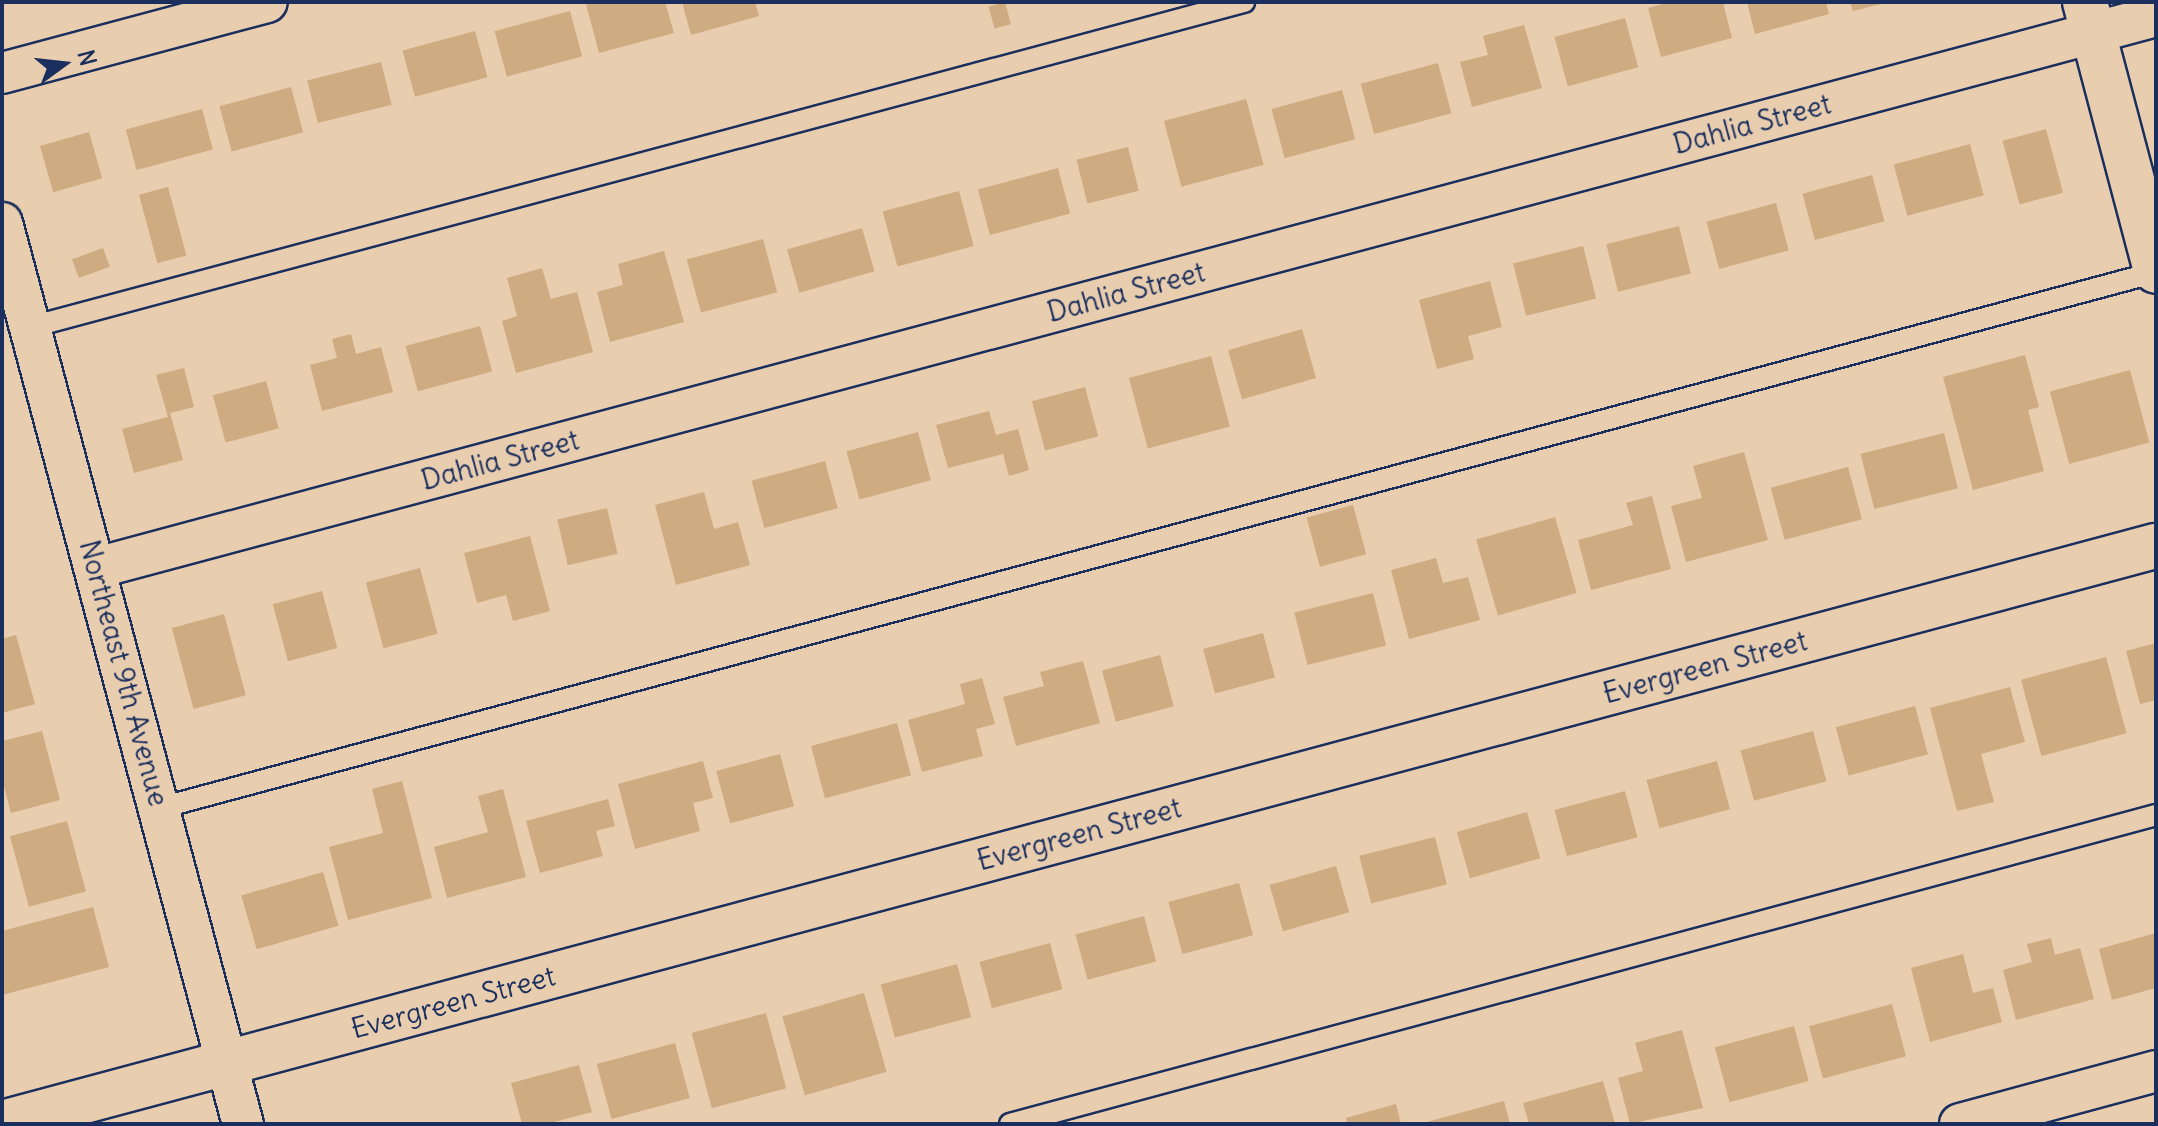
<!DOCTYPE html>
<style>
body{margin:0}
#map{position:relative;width:2158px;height:1126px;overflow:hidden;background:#e8cdaf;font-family:Delius,sans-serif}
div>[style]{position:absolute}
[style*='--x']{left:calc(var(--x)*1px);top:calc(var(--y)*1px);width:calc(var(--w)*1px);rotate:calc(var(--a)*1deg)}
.building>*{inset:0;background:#ceab81;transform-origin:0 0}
.roads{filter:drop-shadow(2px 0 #1b2f5e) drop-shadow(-2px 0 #1b2f5e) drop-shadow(0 2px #1b2f5e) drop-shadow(0 -2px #1b2f5e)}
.lane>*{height:20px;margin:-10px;padding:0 10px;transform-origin:10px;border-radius:10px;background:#e8cdaf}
.street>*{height:40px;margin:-20px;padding:0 20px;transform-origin:20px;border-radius:20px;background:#e8cdaf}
.secondary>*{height:44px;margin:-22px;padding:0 22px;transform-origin:22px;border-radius:22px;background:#e8cdaf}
span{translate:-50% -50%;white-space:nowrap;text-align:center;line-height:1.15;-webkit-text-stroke:6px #e8cdaf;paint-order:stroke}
.street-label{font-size:28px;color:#1b2f5e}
.frame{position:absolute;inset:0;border:4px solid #1b2f5e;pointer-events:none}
.north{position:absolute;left:24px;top:24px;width:80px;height:80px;-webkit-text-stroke:6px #e8cdaf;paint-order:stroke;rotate:75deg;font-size:22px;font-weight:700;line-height:32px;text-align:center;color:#1b2f5e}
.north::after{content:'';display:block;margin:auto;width:28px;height:36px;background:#1b2f5e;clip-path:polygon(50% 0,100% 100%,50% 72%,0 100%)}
</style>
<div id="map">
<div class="building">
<i style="clip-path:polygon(665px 2px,674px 33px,599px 53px,586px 4px)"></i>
<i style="clip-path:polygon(682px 2px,755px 2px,759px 16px,691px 35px)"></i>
<i style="left:1005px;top:2px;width:23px;height:17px;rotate:75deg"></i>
<i style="clip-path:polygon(1670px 2px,1723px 2px,1732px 38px,1661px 57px,1648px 8px)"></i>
<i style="clip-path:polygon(1747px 2px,1826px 2px,1829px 14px,1755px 34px)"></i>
<i style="clip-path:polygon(1850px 2px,1885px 2px,1885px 3px,1853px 11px)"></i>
<i style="left:570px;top:11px;width:47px;height:78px;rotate:75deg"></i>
<i style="left:1625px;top:18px;width:51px;height:73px;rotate:75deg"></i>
<i style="clip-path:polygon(1524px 25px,1542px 88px,1472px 107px,1460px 62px,1488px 55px,1483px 36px)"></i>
<i style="left:475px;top:31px;width:48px;height:75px;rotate:75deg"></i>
<i style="left:381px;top:62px;width:44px;height:76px;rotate:76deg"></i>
<i style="left:1438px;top:63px;width:52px;height:80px;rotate:75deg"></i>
<i style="left:291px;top:87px;width:47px;height:74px;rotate:75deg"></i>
<i style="left:1342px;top:90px;width:51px;height:73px;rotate:75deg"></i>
<i style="left:1246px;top:99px;width:68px;height:85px;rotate:75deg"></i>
<i style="left:202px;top:109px;width:42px;height:79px;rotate:75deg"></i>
<i style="left:2046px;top:129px;width:66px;height:45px;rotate:75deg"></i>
<i style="left:89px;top:132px;width:48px;height:51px;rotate:74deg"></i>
<i style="left:1970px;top:144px;width:53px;height:79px;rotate:75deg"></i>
<i style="left:1128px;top:147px;width:45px;height:53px;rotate:76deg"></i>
<i style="left:1058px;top:168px;width:47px;height:83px;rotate:75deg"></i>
<i style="left:1872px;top:175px;width:48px;height:72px;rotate:75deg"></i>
<i style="left:168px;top:187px;width:71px;height:30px;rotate:75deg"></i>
<i style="left:959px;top:191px;width:57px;height:79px;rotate:75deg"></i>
<i style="left:1776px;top:203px;width:49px;height:72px;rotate:75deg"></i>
<i style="left:1679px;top:226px;width:49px;height:75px;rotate:76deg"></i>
<i style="left:862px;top:228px;width:45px;height:78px;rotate:74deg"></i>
<i style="left:763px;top:239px;width:55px;height:79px;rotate:75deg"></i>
<i style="left:1583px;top:246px;width:54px;height:72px;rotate:76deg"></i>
<i style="left:103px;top:248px;width:20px;height:33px;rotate:70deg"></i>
<i style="clip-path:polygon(664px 251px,684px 322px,610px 342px,597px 292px,623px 285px,618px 264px)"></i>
<i style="clip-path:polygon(542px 268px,551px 299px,577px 292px,593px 352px,516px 373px,502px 321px,517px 316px,507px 278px)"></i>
<i style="clip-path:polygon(1490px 281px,1502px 327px,1468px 336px,1474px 359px,1437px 369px,1419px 300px)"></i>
<i style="left:480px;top:326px;width:47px;height:77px;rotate:75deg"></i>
<i style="left:1302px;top:329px;width:51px;height:77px;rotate:74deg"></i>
<i style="clip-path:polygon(351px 334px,356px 354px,381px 347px,393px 392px,322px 411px,310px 365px,337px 358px,332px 339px)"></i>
<i style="clip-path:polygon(2025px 355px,2039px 407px,2028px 410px,2044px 471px,1973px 490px,1943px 377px)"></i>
<i style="left:1211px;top:356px;width:73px;height:85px;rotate:75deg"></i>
<i style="clip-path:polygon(184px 368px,194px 407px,170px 413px,183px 460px,134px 473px,122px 429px,168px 417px,156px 375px)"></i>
<i style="left:2130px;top:370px;width:75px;height:83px;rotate:75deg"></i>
<i style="left:266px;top:381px;width:49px;height:55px;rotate:75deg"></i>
<i style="left:1085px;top:387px;width:51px;height:55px;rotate:75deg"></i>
<i style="clip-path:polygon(989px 411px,996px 435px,1018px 429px,1029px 470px,1009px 476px,1003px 454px,948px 468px,936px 425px)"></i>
<i style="left:918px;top:432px;width:50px;height:74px;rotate:75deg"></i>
<i style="left:1944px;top:433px;width:57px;height:86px;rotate:76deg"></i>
<i style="clip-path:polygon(1744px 452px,1768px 540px,1686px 562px,1671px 506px,1702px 498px,1693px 466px)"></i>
<i style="left:825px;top:461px;width:49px;height:76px;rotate:75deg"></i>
<i style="left:1848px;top:467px;width:54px;height:80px;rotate:75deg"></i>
<i style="clip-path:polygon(704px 492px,714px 529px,738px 522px,750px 565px,676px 585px,655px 505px)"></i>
<i style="clip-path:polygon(1652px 496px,1671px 569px,1591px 590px,1578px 540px,1633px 525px,1626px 503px)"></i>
<i style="left:1353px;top:505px;width:51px;height:48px;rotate:75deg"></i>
<i style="left:607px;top:508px;width:47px;height:51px;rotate:77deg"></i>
<i style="left:1555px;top:517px;width:79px;height:82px;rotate:74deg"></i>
<i style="clip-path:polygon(530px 536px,550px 611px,513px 621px,506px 595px,477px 603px,464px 553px)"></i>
<i style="clip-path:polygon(1436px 558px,1443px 583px,1468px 577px,1480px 620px,1409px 639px,1391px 570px)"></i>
<i style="left:420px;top:568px;width:68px;height:56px;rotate:75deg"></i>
<i style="left:322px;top:591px;width:59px;height:51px;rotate:75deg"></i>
<i style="left:1373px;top:593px;width:54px;height:81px;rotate:76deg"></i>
<i style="left:224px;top:614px;width:84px;height:54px;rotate:75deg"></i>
<i style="left:1263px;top:633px;width:46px;height:62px;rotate:75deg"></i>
<i style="clip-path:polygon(16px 635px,35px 704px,2px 713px,2px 639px)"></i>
<i style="clip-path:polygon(2156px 643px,2156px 700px,2140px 704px,2126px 651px)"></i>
<i style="left:1160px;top:655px;width:53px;height:60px;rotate:75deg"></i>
<i style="left:2106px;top:657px;width:79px;height:88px;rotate:75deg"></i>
<i style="clip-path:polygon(1083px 661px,1100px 723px,1016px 746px,1003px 697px,1044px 686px,1040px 672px)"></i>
<i style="clip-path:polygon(982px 678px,995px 724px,976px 729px,983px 756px,922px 772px,908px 720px,965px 704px,960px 684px)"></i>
<i style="clip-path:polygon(2010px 687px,2025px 742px,1981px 754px,1994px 802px,1957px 811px,1930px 708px)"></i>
<i style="left:1915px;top:706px;width:50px;height:82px;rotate:75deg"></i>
<i style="left:897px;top:723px;width:54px;height:89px;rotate:75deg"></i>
<i style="clip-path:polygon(42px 731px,60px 800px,11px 813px,2px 779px,2px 741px)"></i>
<i style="left:1813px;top:731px;width:52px;height:75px;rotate:75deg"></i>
<i style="left:780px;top:754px;width:54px;height:66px;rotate:75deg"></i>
<i style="clip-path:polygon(703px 761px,713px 798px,693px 803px,700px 831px,635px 849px,618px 784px)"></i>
<i style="left:1717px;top:761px;width:50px;height:73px;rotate:75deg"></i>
<i style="clip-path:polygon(402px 781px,432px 898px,348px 920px,329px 847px,383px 833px,372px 789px)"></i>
<i style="clip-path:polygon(503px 789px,526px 877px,447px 898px,434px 847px,488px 832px,478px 796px)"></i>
<i style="left:1625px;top:791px;width:48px;height:73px;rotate:75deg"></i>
<i style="clip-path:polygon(608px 799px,615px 826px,596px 831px,603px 856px,540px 873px,526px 821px)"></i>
<i style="left:1527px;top:812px;width:48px;height:73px;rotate:74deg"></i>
<i style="left:67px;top:821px;width:73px;height:59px;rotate:75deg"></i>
<i style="left:1435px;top:837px;width:49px;height:78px;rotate:76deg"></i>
<i style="left:1336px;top:866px;width:48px;height:69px;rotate:74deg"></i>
<i style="left:323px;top:872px;width:56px;height:85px;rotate:74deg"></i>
<i style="left:1239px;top:883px;width:54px;height:73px;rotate:75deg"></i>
<i style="clip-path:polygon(93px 907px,109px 967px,2px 995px,2px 931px)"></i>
<i style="left:1144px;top:916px;width:47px;height:71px;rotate:75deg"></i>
<i style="clip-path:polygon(2156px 933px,2156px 988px,2112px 1000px,2099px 949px)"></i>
<i style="clip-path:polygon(2051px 938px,2055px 955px,2080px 948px,2094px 999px,2016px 1020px,2003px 970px,2032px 962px,2027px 944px)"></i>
<i style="left:1050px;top:943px;width:48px;height:73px;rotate:75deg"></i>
<i style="clip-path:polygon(1963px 954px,1973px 993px,1993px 988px,2002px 1022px,1930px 1042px,1911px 968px)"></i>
<i style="left:957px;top:964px;width:55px;height:79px;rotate:75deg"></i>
<i style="left:864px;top:993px;width:82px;height:85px;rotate:74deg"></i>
<i style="left:1892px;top:1004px;width:54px;height:86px;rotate:75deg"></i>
<i style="left:766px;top:1013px;width:78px;height:77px;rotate:75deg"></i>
<i style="left:1794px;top:1026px;width:57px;height:82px;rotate:75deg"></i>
<i style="clip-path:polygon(1682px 1030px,1703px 1108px,1630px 1124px,1618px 1078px,1643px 1071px,1635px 1043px)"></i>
<i style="left:675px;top:1043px;width:57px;height:81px;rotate:75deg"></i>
<i style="clip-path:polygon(579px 1065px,592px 1112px,547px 1124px,522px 1124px,511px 1083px)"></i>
<i style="clip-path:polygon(1603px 1081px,1615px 1124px,1529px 1124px,1523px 1103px)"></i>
<i style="clip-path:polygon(1504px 1101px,1510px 1124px,1423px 1124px,1423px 1123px)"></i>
<i style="clip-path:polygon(1396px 1104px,1401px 1124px,1347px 1124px,1346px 1118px)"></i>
</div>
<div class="roads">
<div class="lane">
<i style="--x:31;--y:327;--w:1256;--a:-15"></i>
<i style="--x:160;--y:808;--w:2067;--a:-15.03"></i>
<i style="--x:1010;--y:1124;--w:1187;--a:-15.09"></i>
</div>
<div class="street">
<i style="--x:2;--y:73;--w:274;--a:-15"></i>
<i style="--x:2;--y:223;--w:933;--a:75.03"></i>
<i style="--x:96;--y:568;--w:2133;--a:-15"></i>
<i style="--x:1960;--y:1124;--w:203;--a:-15.1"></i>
</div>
<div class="secondary">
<i style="--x:2085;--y:2;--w:278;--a:75.2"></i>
<i style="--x:2;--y:1123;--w:2230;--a:-15"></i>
</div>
</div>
<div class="street-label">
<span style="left:1752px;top:124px;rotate:-15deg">Dahlia Street</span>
<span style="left:1126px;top:292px;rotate:-15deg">Dahlia Street</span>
<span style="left:500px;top:460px;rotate:-15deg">Dahlia Street</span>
<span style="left:1705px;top:667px;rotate:-15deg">Evergreen Street</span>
<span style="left:124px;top:673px;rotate:75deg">Northeast 9th Avenue</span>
<span style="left:1079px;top:834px;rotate:-15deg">Evergreen Street</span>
<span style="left:453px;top:1002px;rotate:-15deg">Evergreen Street</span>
</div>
<div class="frame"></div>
<div class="north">N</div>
</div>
